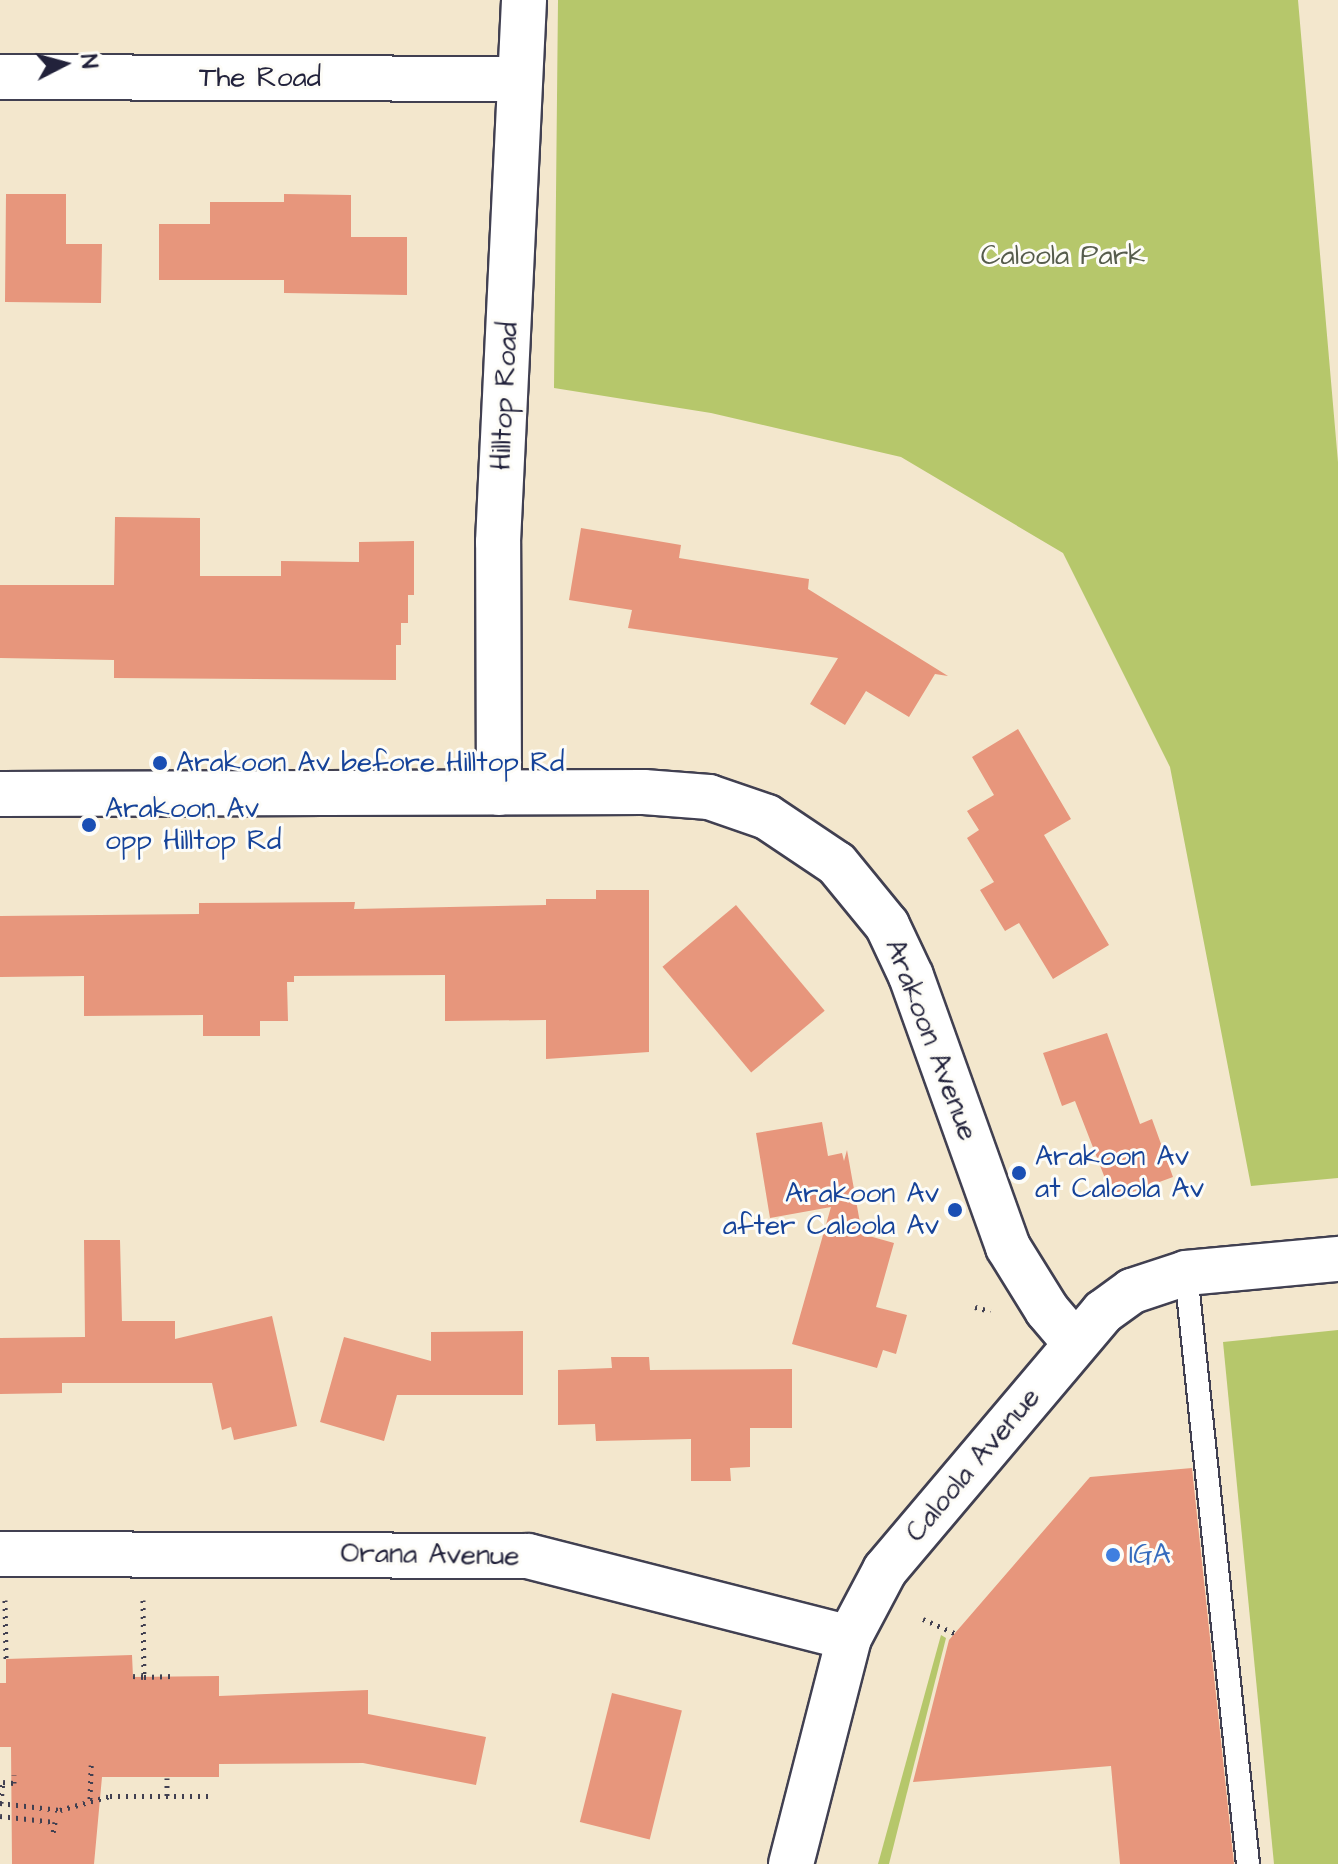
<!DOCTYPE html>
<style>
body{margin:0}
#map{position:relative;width:1338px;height:1864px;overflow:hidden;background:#f3e7cd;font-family:"Architects Daughter",sans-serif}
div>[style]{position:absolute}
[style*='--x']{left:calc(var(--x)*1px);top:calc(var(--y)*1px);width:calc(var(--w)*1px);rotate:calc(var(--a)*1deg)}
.green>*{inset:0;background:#b6c76b}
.building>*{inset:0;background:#e7967c;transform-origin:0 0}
.path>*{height:5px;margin-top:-2.5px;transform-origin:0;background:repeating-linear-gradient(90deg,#414051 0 2px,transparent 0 8px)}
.roads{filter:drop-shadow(2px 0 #414051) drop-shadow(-2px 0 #414051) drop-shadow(0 2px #414051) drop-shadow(0 -2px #414051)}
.lane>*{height:22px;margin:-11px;padding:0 11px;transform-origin:11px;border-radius:11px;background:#fff}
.street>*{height:44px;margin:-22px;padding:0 22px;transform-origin:22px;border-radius:22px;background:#fff}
.dots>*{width:22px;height:22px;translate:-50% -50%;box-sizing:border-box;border:4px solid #fdfcf7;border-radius:50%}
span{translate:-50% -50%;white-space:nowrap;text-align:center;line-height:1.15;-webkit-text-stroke:6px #fdfcf7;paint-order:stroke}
.street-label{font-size:28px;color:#22223b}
.park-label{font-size:28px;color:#565c4c}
.transit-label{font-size:28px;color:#164399}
.left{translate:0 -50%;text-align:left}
.right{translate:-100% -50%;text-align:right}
.shop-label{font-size:28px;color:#366cbe}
.north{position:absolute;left:24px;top:24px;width:80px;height:80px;-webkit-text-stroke:6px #fdfcf7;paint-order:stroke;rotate:84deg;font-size:22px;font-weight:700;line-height:32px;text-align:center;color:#22223b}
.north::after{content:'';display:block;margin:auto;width:28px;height:36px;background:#22223b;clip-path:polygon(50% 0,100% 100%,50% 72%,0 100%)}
</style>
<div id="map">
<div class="green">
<i style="clip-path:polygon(558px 0,1298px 0,1338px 462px,1338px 1178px,1251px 1186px,1170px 767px,1063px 553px,901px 457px,711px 413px,554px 388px)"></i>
<i style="clip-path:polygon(1338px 1330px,1338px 1864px,1274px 1864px,1223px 1342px)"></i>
<i style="clip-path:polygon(941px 1635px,946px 1638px,889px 1864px,878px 1864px)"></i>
</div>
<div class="building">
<i style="clip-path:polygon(6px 194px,66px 194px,66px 244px,102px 244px,101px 303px,5px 302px)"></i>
<i style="clip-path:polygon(284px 194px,351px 195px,351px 237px,407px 237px,407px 295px,284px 293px,284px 280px,159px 280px,159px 224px,210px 224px,210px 202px,284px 202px)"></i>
<i style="clip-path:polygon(115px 517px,200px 518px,200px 576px,281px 576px,281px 561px,359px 562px,359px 542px,414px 541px,414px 595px,408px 595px,408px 623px,401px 623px,401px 645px,396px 645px,396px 680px,114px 678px,114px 660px,0 658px,0 585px,114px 585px)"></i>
<i style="clip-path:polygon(581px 528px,681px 545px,679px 558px,809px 579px,808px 589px,948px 676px,935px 674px,909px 717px,866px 691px,845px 725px,810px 704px,838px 658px,628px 628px,632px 610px,569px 600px)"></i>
<i style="clip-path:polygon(1018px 729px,1071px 819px,1044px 835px,1109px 945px,1053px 979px,1019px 923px,1005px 931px,980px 890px,994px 882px,967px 838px,979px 830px,967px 811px,994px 795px,972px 757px)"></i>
<i style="clip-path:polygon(596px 890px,649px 890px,649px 1052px,546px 1059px,546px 1020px,445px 1021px,445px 975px,294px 976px,294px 982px,287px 982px,288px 1021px,260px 1021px,260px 1036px,203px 1036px,203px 1015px,84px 1016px,84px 976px,0 977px,0 916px,199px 914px,199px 903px,355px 902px,354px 909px,546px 905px,546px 899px,596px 899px)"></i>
<i style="left:736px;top:905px;width:138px;height:96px;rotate:50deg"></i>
<i style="clip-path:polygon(1107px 1033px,1140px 1124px,1152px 1119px,1173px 1177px,1113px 1199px,1075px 1101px,1062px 1106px,1043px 1053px)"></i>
<i style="clip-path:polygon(822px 1122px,828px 1156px,842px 1153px,844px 1161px,847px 1150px,862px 1234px,894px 1243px,876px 1307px,907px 1315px,896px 1354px,883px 1350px,877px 1368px,792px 1344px,831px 1207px,770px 1218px,756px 1133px)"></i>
<i style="clip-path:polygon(84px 1240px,120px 1240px,122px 1321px,175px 1321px,175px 1339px,272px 1316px,297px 1426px,234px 1440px,231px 1427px,222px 1430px,212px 1383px,62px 1383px,62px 1393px,0 1394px,0 1338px,85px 1337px)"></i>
<i style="clip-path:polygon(523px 1331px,523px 1395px,397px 1395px,384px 1441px,320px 1422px,344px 1337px,431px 1361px,431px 1332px)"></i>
<i style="clip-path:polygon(611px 1357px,649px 1357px,650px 1370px,792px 1369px,792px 1428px,750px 1428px,750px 1467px,730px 1468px,731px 1481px,691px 1481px,691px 1439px,596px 1441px,595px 1424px,558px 1425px,558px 1370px,612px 1368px)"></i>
<i style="clip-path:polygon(1192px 1468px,1234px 1864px,1120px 1864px,1111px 1766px,913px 1782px,949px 1640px,1090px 1477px)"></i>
<i style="clip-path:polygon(132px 1655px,133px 1677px,219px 1676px,219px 1696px,368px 1690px,368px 1714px,486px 1737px,476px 1785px,363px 1763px,219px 1764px,219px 1777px,102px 1777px,94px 1864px,12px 1864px,11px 1747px,0 1747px,0 1683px,6px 1683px,6px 1659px)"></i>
<i style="left:612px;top:1693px;width:72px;height:133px;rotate:14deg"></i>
</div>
<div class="path">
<i style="--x:975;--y:1307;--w:16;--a:15"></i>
<i style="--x:5;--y:1600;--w:59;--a:89"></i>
<i style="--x:143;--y:1600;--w:77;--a:89.3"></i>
<i style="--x:144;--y:1677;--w:28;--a:-2"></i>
<i style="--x:923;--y:1619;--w:35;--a:24"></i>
<i style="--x:133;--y:1676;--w:11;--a:5"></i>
<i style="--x:167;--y:1778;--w:18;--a:90"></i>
<i style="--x:90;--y:1799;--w:34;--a:-88"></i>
<i style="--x:0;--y:1803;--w:60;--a:6.7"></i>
<i style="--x:60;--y:1810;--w:52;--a:-15.6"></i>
<i style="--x:110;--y:1796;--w:98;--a:0"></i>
<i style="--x:1;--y:1803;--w:21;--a:-85"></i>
<i style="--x:3;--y:1782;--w:11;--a:5"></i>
<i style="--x:14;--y:1783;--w:8;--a:-90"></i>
<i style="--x:0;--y:1816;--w:55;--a:6.2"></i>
<i style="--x:55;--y:1822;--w:11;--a:100"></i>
</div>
<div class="roads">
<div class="lane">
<i style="--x:1186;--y:1273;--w:594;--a:84.01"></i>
</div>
<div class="street">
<i style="--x:0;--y:77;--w:520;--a:0.22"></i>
<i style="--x:499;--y:793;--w:251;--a:-90.2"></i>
<i style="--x:498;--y:542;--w:543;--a:-87.25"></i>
<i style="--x:0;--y:794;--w:644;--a:-0.18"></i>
<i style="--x:644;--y:792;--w:65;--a:4.4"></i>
<i style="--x:709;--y:797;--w:61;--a:19"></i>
<i style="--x:767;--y:817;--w:84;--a:33.9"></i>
<i style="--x:837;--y:864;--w:79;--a:50.7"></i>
<i style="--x:887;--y:925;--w:56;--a:64.8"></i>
<i style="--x:911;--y:976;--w:288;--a:70.3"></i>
<i style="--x:1008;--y:1247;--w:74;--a:58.2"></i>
<i style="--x:1047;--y:1310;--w:43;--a:49.7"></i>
<i style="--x:0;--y:1554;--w:528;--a:0.22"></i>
<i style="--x:528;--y:1556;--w:331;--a:14.3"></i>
<i style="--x:791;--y:1864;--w:233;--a:-75.6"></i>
<i style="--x:849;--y:1638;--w:77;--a:-62.1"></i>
<i style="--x:885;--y:1570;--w:338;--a:-49.8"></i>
<i style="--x:1103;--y:1312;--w:36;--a:-36"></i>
<i style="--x:1132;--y:1291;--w:57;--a:-18.4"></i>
<i style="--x:1186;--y:1273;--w:153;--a:-5.3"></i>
</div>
</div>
<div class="dots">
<i style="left:160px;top:763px;background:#1a4fb4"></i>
<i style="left:89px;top:825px;background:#1a4fb4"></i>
<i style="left:1019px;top:1173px;background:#1a4fb4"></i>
<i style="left:955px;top:1210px;background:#1a4fb4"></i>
<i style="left:1113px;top:1555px;background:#3f7fe0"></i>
</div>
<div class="street-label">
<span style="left:260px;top:78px">The Road</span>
<span style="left:505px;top:396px;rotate:-87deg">Hilltop Road</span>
<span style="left:931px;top:1040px;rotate:69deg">Arakoon Avenue</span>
<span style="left:973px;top:1465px;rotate:-50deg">Caloola Avenue</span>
<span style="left:430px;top:1555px;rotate:1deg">Orana Avenue</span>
</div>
<div class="park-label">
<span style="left:1063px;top:256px">Caloola Park</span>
</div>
<div class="transit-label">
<span class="left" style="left:176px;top:763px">Arakoon Av before Hilltop Rd</span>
<span class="left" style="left:105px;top:825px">Arakoon Av<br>opp Hilltop Rd</span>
<span class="left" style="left:1035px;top:1173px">Arakoon Av<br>at Caloola Av</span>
<span class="right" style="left:939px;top:1210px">Arakoon Av<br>after Caloola Av</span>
</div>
<div class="shop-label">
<span class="left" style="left:1129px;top:1555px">IGA</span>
</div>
<div class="north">N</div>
</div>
